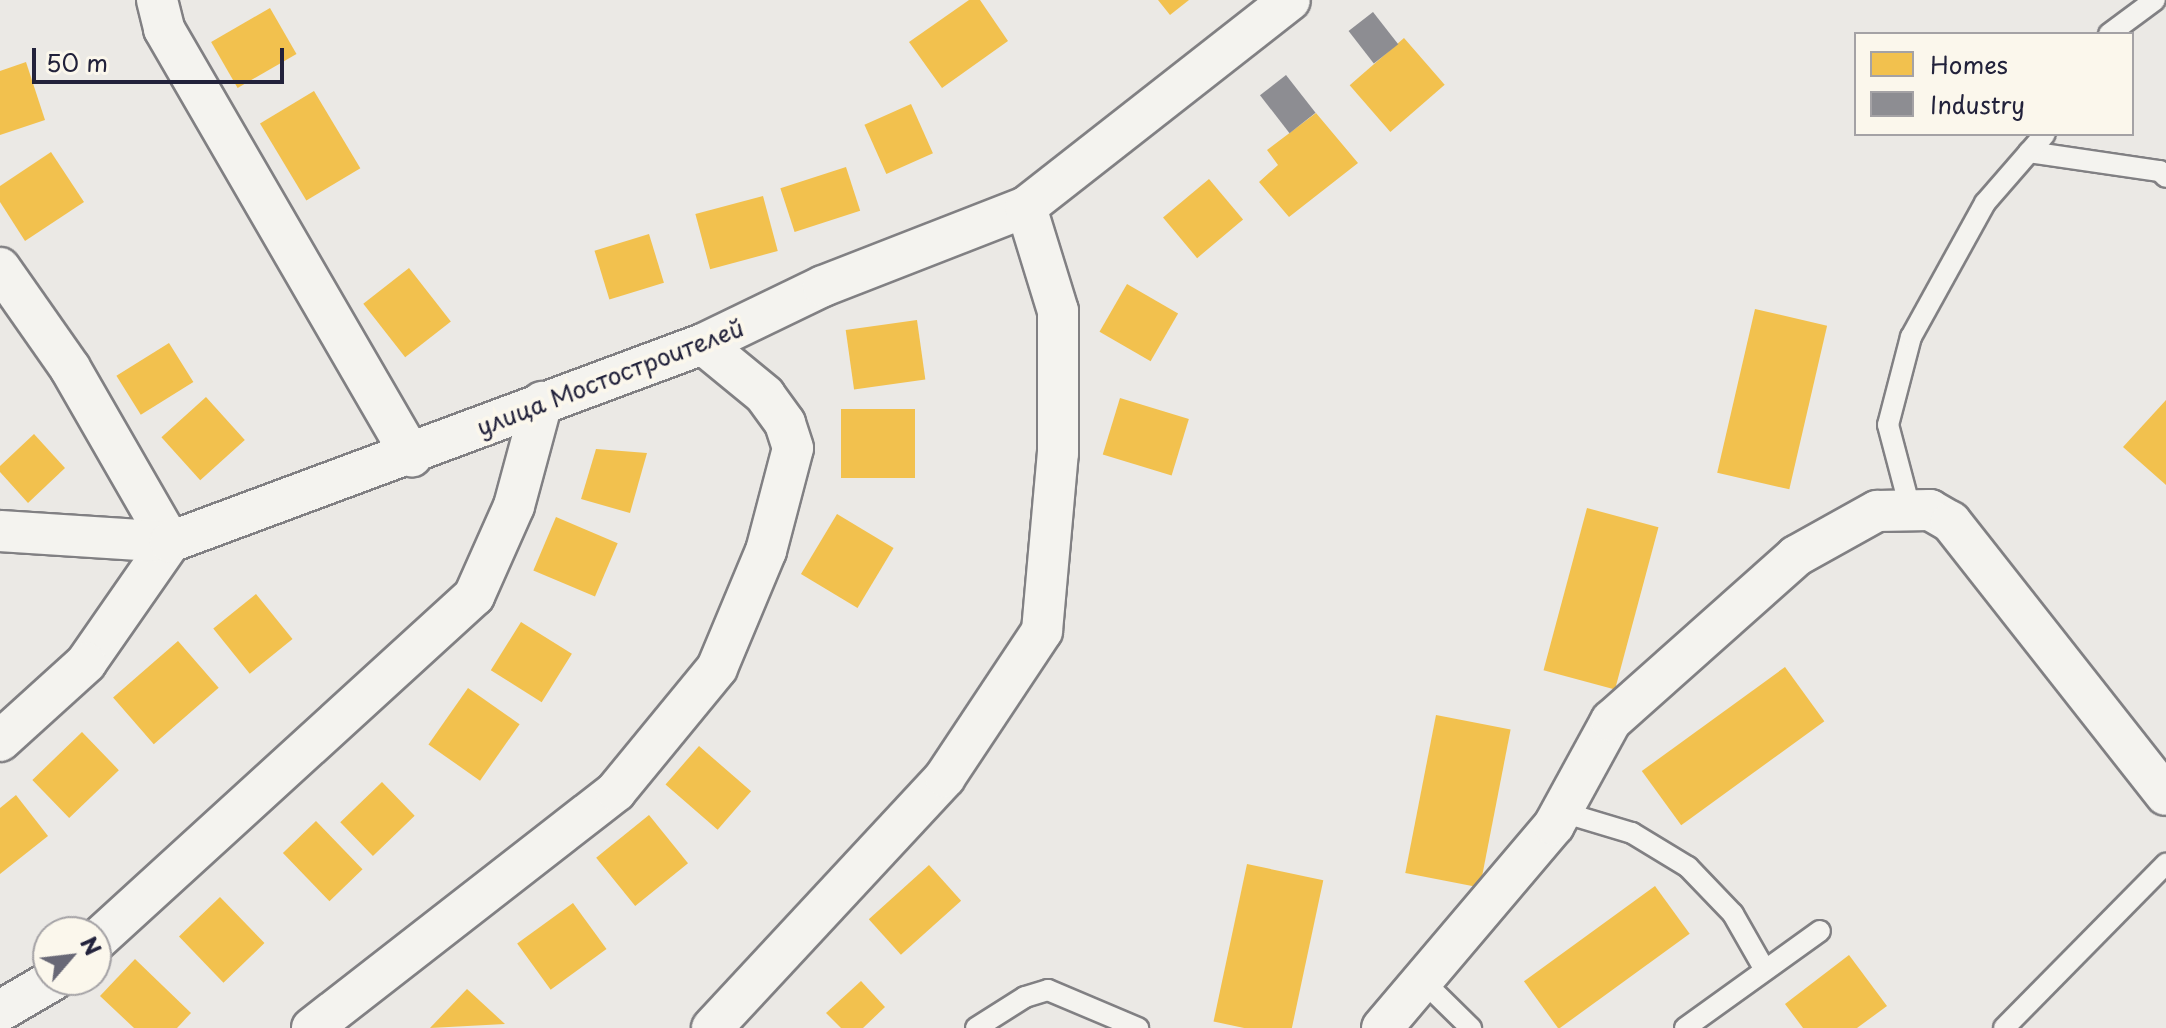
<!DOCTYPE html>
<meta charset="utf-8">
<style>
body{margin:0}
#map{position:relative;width:2166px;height:1028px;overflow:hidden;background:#ebe9e5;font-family:"Playpen Sans",sans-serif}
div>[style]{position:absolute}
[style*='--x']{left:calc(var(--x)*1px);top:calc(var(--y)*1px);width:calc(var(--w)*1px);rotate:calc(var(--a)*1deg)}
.homes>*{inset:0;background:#f2c14e;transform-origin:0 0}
.industry>*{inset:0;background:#8d8d92;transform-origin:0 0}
.roads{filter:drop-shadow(2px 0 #818083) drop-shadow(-2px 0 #818083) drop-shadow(0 2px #818083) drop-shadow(0 -2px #818083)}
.service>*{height:20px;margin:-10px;padding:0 10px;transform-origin:10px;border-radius:10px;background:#f4f3ef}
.minor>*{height:40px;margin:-20px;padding:0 20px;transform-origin:20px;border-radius:20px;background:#f4f3ef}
span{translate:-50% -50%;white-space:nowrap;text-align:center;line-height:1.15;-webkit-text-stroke:8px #fbf7ec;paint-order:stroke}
.street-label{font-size:24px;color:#22223b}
.legend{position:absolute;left:1854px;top:32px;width:280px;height:104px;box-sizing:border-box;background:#fbf7ec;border:2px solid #a4a2a5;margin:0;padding:10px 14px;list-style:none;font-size:24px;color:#22223b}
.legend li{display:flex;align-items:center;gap:16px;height:40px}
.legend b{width:40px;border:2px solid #a4a2a5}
.north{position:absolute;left:32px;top:916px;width:80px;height:80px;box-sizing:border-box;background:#fbf7ec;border:2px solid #a4a2a5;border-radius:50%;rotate:62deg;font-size:22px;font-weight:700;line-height:32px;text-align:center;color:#22223b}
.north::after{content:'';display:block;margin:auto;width:28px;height:36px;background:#686876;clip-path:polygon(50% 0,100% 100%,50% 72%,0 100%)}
.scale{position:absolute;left:32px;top:48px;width:252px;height:36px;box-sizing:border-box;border:4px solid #22223b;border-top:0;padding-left:10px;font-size:24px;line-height:28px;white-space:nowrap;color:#22223b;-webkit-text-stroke:6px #fbf7ec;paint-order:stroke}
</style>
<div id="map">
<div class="homes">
<i style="clip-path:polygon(969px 0,980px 0,1008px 41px,942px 88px,909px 42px)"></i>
<i style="clip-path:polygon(1158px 0,1189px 0,1170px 15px)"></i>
<i style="left:270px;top:8px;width:53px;height:68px;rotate:60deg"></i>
<i style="left:1404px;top:38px;width:62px;height:72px;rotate:49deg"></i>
<i style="clip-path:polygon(26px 62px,45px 120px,0 135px,0 71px)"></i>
<i style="left:314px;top:91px;width:90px;height:63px;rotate:59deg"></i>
<i style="left:911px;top:104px;width:54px;height:51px;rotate:66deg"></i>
<i style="clip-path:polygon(1316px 113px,1358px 163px,1289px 217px,1259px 182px,1278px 165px,1267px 150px)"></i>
<i style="clip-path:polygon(51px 152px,84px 202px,25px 241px,0 202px,0 186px)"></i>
<i style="left:846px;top:167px;width:46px;height:69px;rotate:72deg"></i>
<i style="left:1209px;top:179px;width:53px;height:60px;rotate:50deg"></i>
<i style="left:763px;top:196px;width:57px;height:70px;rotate:75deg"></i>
<i style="left:649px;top:234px;width:51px;height:57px;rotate:73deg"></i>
<i style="left:409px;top:268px;width:68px;height:58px;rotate:52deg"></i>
<i style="left:1127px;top:284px;width:59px;height:55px;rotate:30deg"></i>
<i style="left:1755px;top:309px;width:74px;height:168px;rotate:13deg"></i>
<i style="left:917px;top:320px;width:60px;height:72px;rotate:82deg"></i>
<i style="left:169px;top:343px;width:46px;height:62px;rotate:58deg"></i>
<i style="left:206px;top:397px;width:58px;height:60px;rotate:48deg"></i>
<i style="left:1120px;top:398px;width:72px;height:59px;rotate:17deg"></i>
<i style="clip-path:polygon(2166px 400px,2166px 485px,2123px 447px)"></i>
<i style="left:841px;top:409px;width:74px;height:69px"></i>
<i style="clip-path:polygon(34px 434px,65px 468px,28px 503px,0 472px,0 466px)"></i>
<i style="clip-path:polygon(596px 449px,647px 453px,630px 513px,581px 499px)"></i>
<i style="left:1587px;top:508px;width:74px;height:168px;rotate:15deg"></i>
<i style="left:837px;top:514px;width:66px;height:70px;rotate:31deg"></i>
<i style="left:556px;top:517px;width:67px;height:58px;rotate:23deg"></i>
<i style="left:256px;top:594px;width:58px;height:55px;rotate:51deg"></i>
<i style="left:521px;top:622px;width:60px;height:57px;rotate:32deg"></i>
<i style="left:178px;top:641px;width:62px;height:86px;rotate:49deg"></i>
<i style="left:1785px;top:667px;width:67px;height:177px;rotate:54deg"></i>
<i style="left:468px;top:688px;width:63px;height:69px;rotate:35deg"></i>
<i style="left:1436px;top:715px;width:76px;height:161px;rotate:11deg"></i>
<i style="left:82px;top:732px;width:53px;height:69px;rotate:46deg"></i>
<i style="left:699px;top:746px;width:69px;height:51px;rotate:41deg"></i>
<i style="left:382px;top:782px;width:47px;height:58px;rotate:46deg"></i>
<i style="clip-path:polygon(16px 795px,48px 836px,0 874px,0 808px)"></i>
<i style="left:649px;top:815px;width:62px;height:68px;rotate:51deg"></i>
<i style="left:316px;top:821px;width:67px;height:46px;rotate:46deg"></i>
<i style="left:1247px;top:864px;width:78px;height:161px;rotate:12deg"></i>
<i style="left:929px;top:865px;width:48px;height:81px;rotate:48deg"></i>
<i style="left:1655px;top:886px;width:59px;height:162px;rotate:54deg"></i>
<i style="left:220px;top:897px;width:64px;height:57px;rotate:46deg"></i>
<i style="left:573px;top:903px;width:57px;height:69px;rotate:54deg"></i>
<i style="clip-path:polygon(1849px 955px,1887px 1006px,1857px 1028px,1803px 1028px,1785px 1004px)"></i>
<i style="clip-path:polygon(135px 959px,191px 1013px,177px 1028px,134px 1028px,100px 996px)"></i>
<i style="clip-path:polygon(861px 981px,885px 1007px,863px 1028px,841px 1028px,826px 1013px)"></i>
<i style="clip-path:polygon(467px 989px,505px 1024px,430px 1028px)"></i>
</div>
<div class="industry">
<i style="left:1373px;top:12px;width:41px;height:31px;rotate:52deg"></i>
<i style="left:1286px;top:75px;width:48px;height:33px;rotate:52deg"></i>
</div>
<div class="roads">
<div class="service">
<i style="--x:2109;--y:34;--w:57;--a:-36.5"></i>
<i style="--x:2029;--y:152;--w:132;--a:8.3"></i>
<i style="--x:2160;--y:171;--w:8;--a:45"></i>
<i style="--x:1910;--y:508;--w:86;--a:-104.8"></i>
<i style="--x:1888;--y:425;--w:91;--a:-75.4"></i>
<i style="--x:1911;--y:337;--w:153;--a:-61.1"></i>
<i style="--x:1985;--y:203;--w:91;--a:-49"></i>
<i style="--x:1562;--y:812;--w:73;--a:16.7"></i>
<i style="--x:1632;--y:833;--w:66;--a:31.3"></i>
<i style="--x:1688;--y:867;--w:65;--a:46.2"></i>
<i style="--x:1733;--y:914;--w:64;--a:60.3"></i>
<i style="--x:1422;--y:980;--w:69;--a:44.4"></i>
<i style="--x:976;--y:1028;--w:58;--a:-32.3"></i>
<i style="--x:1025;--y:997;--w:24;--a:-17"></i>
<i style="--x:1048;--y:990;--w:98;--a:22.9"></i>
<i style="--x:1685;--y:1028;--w:166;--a:-35.7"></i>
<i style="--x:2004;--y:1028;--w:231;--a:-45.4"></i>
</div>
<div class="minor">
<i style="--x:157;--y:0;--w:30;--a:76"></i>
<i style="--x:164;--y:29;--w:494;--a:59.9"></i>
<i style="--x:0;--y:268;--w:122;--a:55"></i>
<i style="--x:70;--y:368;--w:201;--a:60.1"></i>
<i style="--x:170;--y:542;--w:147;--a:124.8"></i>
<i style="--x:86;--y:663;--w:116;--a:137.8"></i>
<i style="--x:0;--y:531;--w:170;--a:3.7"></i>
<i style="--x:170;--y:542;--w:569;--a:-20.38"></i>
<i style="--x:703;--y:344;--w:133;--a:-25.8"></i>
<i style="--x:823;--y:286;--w:218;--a:-21.3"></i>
<i style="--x:1026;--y:207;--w:335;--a:-38.1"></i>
<i style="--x:96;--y:941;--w:512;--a:-42.39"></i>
<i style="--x:474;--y:596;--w:98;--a:-66"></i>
<i style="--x:514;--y:506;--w:108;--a:-74.9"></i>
<i style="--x:0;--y:1011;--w:61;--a:-30.3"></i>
<i style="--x:312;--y:1028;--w:385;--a:-37.9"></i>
<i style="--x:616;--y:791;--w:159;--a:-50.6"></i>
<i style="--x:717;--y:668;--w:127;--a:-67.3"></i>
<i style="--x:766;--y:551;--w:106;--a:-75.3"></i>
<i style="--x:793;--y:448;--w:26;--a:-108"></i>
<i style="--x:785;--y:423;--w:34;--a:-126"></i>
<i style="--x:765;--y:395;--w:80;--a:-140.6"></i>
<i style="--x:712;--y:1028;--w:342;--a:-47.1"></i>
<i style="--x:945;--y:777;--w:175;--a:-56.4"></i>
<i style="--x:1042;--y:631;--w:179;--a:-84.9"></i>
<i style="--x:1058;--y:453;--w:142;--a:-90"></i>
<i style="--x:1058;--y:311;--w:109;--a:-107.1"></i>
<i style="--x:1382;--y:1028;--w:266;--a:-49.7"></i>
<i style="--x:1554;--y:825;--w:119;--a:-61.3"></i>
<i style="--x:1611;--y:721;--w:248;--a:-41.7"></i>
<i style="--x:1796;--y:556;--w:93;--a:-29.1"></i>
<i style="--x:1877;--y:511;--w:53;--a:-1.1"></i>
<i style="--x:1930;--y:510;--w:24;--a:30"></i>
<i style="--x:1951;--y:522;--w:347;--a:51.8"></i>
</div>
</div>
<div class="street-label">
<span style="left:610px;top:377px;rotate:-21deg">улица Мостостроителей</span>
</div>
<ul class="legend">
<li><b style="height:22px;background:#f2c14e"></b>Homes</li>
<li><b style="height:22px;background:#8d8d92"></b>Industry</li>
</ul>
<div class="north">N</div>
<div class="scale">50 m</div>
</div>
